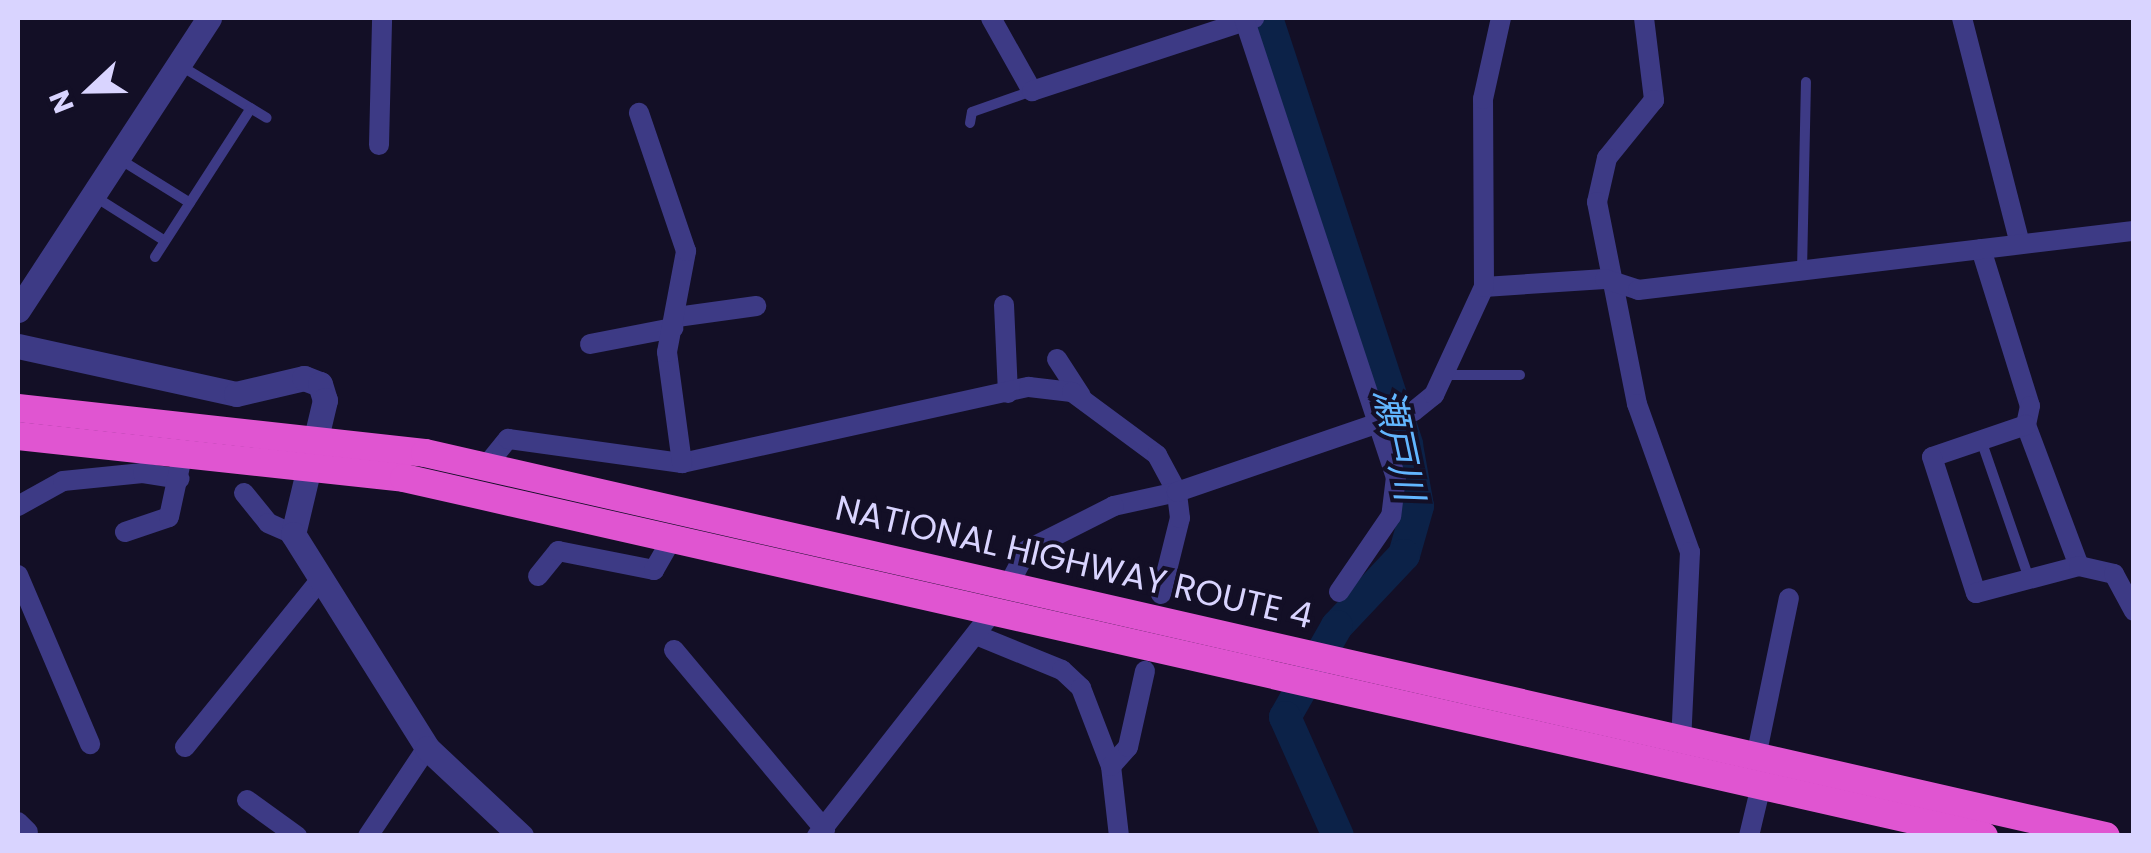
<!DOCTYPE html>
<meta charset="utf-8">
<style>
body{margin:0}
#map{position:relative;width:2151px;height:853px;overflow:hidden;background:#130f26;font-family:Poppins,"Noto Sans JP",sans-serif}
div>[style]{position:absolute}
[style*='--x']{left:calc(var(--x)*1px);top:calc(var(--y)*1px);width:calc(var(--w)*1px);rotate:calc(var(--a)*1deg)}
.river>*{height:32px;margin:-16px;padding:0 16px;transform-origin:16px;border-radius:16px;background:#0c2248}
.service>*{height:10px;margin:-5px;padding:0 5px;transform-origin:5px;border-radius:5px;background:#3d3a85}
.minor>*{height:20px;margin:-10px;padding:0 10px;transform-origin:10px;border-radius:10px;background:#3d3a85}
.tertiary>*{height:25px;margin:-12.5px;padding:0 12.5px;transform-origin:12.5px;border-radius:12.5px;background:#3d3a85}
.trunk>*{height:28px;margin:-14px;padding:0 14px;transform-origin:14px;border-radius:14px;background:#e055d1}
span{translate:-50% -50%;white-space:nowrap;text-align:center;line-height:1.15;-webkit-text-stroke:8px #130f26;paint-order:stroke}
.street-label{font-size:35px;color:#d9d4ff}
.water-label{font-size:38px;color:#62b6ff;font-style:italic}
.frame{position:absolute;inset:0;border:20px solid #d9d4ff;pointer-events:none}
.north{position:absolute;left:40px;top:40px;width:100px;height:100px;-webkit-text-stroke:8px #130f26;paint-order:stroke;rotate:248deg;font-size:28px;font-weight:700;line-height:40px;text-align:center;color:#d9d4ff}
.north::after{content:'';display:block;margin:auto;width:35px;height:45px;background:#d9d4ff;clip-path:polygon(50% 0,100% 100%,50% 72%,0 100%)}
</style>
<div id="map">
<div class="river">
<i style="--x:1267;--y:18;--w:449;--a:71.8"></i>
<i style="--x:1407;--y:445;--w:62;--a:79.8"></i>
<i style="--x:1418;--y:506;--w:51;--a:105.9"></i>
<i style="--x:1404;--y:555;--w:98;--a:133.3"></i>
<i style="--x:1337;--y:626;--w:105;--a:119.7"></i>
<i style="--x:1285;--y:717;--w:130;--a:66"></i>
</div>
<div class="service">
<i style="--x:181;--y:66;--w:100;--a:31.2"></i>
<i style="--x:970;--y:123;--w:11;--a:-80"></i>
<i style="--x:972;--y:112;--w:64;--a:-19.3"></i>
<i style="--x:121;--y:160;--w:81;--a:31.9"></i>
<i style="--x:97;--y:198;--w:80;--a:32.3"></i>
<i style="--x:155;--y:257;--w:177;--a:-57.2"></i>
<i style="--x:1802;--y:271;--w:189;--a:-88.8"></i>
<i style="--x:1443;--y:375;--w:77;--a:0"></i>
<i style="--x:1981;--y:440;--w:147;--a:70.9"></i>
</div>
<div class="minor">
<i style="--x:991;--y:18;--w:84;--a:60.7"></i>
<i style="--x:1032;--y:91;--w:234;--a:-18.2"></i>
<i style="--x:1244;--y:18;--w:484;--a:71.7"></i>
<i style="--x:1396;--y:477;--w:39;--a:97"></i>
<i style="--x:1391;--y:516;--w:92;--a:124.4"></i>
<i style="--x:1644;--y:18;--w:83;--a:83"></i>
<i style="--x:1654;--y:100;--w:75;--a:129"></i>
<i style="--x:1607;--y:158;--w:45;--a:102.8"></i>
<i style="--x:1597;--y:202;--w:206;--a:78.8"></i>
<i style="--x:1637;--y:404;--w:157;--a:70.3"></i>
<i style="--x:1690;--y:552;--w:188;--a:92.7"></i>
<i style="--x:1962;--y:18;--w:233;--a:75.6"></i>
<i style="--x:379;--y:145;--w:127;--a:-88.6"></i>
<i style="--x:1981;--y:249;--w:164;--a:72.7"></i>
<i style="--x:2030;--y:406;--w:19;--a:102"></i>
<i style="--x:1484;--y:287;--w:121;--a:-3.8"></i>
<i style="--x:1605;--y:279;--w:35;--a:18"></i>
<i style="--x:1638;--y:290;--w:499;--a:-6.8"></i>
<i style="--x:1004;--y:305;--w:88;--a:87.4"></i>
<i style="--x:677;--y:317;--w:80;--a:-7.9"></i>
<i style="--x:590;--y:344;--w:85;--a:-10.9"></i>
<i style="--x:1057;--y:359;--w:44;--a:57"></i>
<i style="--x:682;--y:463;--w:355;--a:-12.4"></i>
<i style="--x:1029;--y:387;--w:43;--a:6.6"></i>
<i style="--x:1072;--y:392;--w:106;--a:36.5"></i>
<i style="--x:1157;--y:455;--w:42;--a:61.6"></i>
<i style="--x:1177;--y:492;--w:65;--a:167.5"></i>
<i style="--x:1114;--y:506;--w:97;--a:153.2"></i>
<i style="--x:1027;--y:550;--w:41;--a:117.8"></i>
<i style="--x:486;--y:466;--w:35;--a:-51"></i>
<i style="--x:508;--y:439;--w:176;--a:7.9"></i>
<i style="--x:682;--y:463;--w:112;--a:-97.7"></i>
<i style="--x:667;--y:352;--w:103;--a:-79.3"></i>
<i style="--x:686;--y:251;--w:146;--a:-108.8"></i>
<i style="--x:244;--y:493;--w:38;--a:51"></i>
<i style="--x:268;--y:523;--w:27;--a:24"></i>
<i style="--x:18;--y:506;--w:51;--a:-29.1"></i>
<i style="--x:63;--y:481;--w:80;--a:-5.7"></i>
<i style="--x:143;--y:473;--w:37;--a:9"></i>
<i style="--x:125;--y:532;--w:46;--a:-18.8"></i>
<i style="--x:169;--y:517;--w:52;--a:-77.8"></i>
<i style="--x:2079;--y:566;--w:151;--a:-110.6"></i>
<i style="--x:2026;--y:425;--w:99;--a:161.2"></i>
<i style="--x:1932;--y:457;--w:143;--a:72.1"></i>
<i style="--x:1976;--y:593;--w:106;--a:-14.7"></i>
<i style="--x:2079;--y:566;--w:36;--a:13"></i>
<i style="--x:2114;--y:574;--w:42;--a:61.6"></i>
<i style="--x:18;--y:575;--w:184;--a:66.9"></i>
<i style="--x:538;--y:576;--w:32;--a:-51"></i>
<i style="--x:558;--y:551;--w:98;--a:11.2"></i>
<i style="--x:654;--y:570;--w:38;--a:-60"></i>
<i style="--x:1161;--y:594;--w:78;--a:-76"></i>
<i style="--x:1180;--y:518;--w:26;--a:-97"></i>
<i style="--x:1177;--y:492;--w:250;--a:-18.9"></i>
<i style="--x:1414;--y:411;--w:26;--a:-39"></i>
<i style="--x:1434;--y:395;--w:119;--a:-65.2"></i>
<i style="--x:1484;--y:287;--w:188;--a:-90.3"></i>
<i style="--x:1483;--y:99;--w:83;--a:-77.5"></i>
<i style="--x:981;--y:637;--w:87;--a:22.2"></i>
<i style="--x:1062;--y:670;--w:26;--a:43"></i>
<i style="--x:1081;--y:688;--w:84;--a:69"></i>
<i style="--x:1111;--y:766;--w:70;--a:83.5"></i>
<i style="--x:674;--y:650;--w:235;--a:50"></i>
<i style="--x:185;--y:747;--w:216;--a:-51"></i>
<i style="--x:1756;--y:757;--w:162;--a:-78.3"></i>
<i style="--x:1111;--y:766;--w:25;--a:-48"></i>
<i style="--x:1128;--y:747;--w:78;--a:-77.4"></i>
<i style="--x:247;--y:800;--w:62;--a:35.8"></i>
<i style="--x:18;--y:822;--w:14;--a:45"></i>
<i style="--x:368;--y:836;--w:106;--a:-56.2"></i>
<i style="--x:817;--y:836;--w:287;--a:-51.9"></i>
<i style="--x:1749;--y:836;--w:47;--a:-76.6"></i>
</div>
<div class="tertiary">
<i style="--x:18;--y:310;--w:349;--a:-56.8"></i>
<i style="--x:18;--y:346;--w:223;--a:12.4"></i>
<i style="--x:236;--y:394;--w:70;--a:-13.2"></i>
<i style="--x:304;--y:378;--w:17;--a:21"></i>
<i style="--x:320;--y:384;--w:17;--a:73"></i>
<i style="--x:325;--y:400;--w:138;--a:103.4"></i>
<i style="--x:293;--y:534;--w:252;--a:57.9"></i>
<i style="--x:427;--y:748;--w:129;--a:43.1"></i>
</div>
<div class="trunk">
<i style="--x:18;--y:408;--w:409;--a:6.3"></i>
<i style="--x:425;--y:453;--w:1724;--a:12.84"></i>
<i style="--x:18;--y:436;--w:388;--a:6.2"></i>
<i style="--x:404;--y:478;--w:1620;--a:12.77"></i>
</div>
<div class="street-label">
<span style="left:1074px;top:562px;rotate:13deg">NATIONAL HIGHWAY ROUTE 4</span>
</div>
<div class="water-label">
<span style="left:1399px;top:444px;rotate:78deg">瀬戸川</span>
</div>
<div class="frame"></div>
<div class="north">N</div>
</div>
